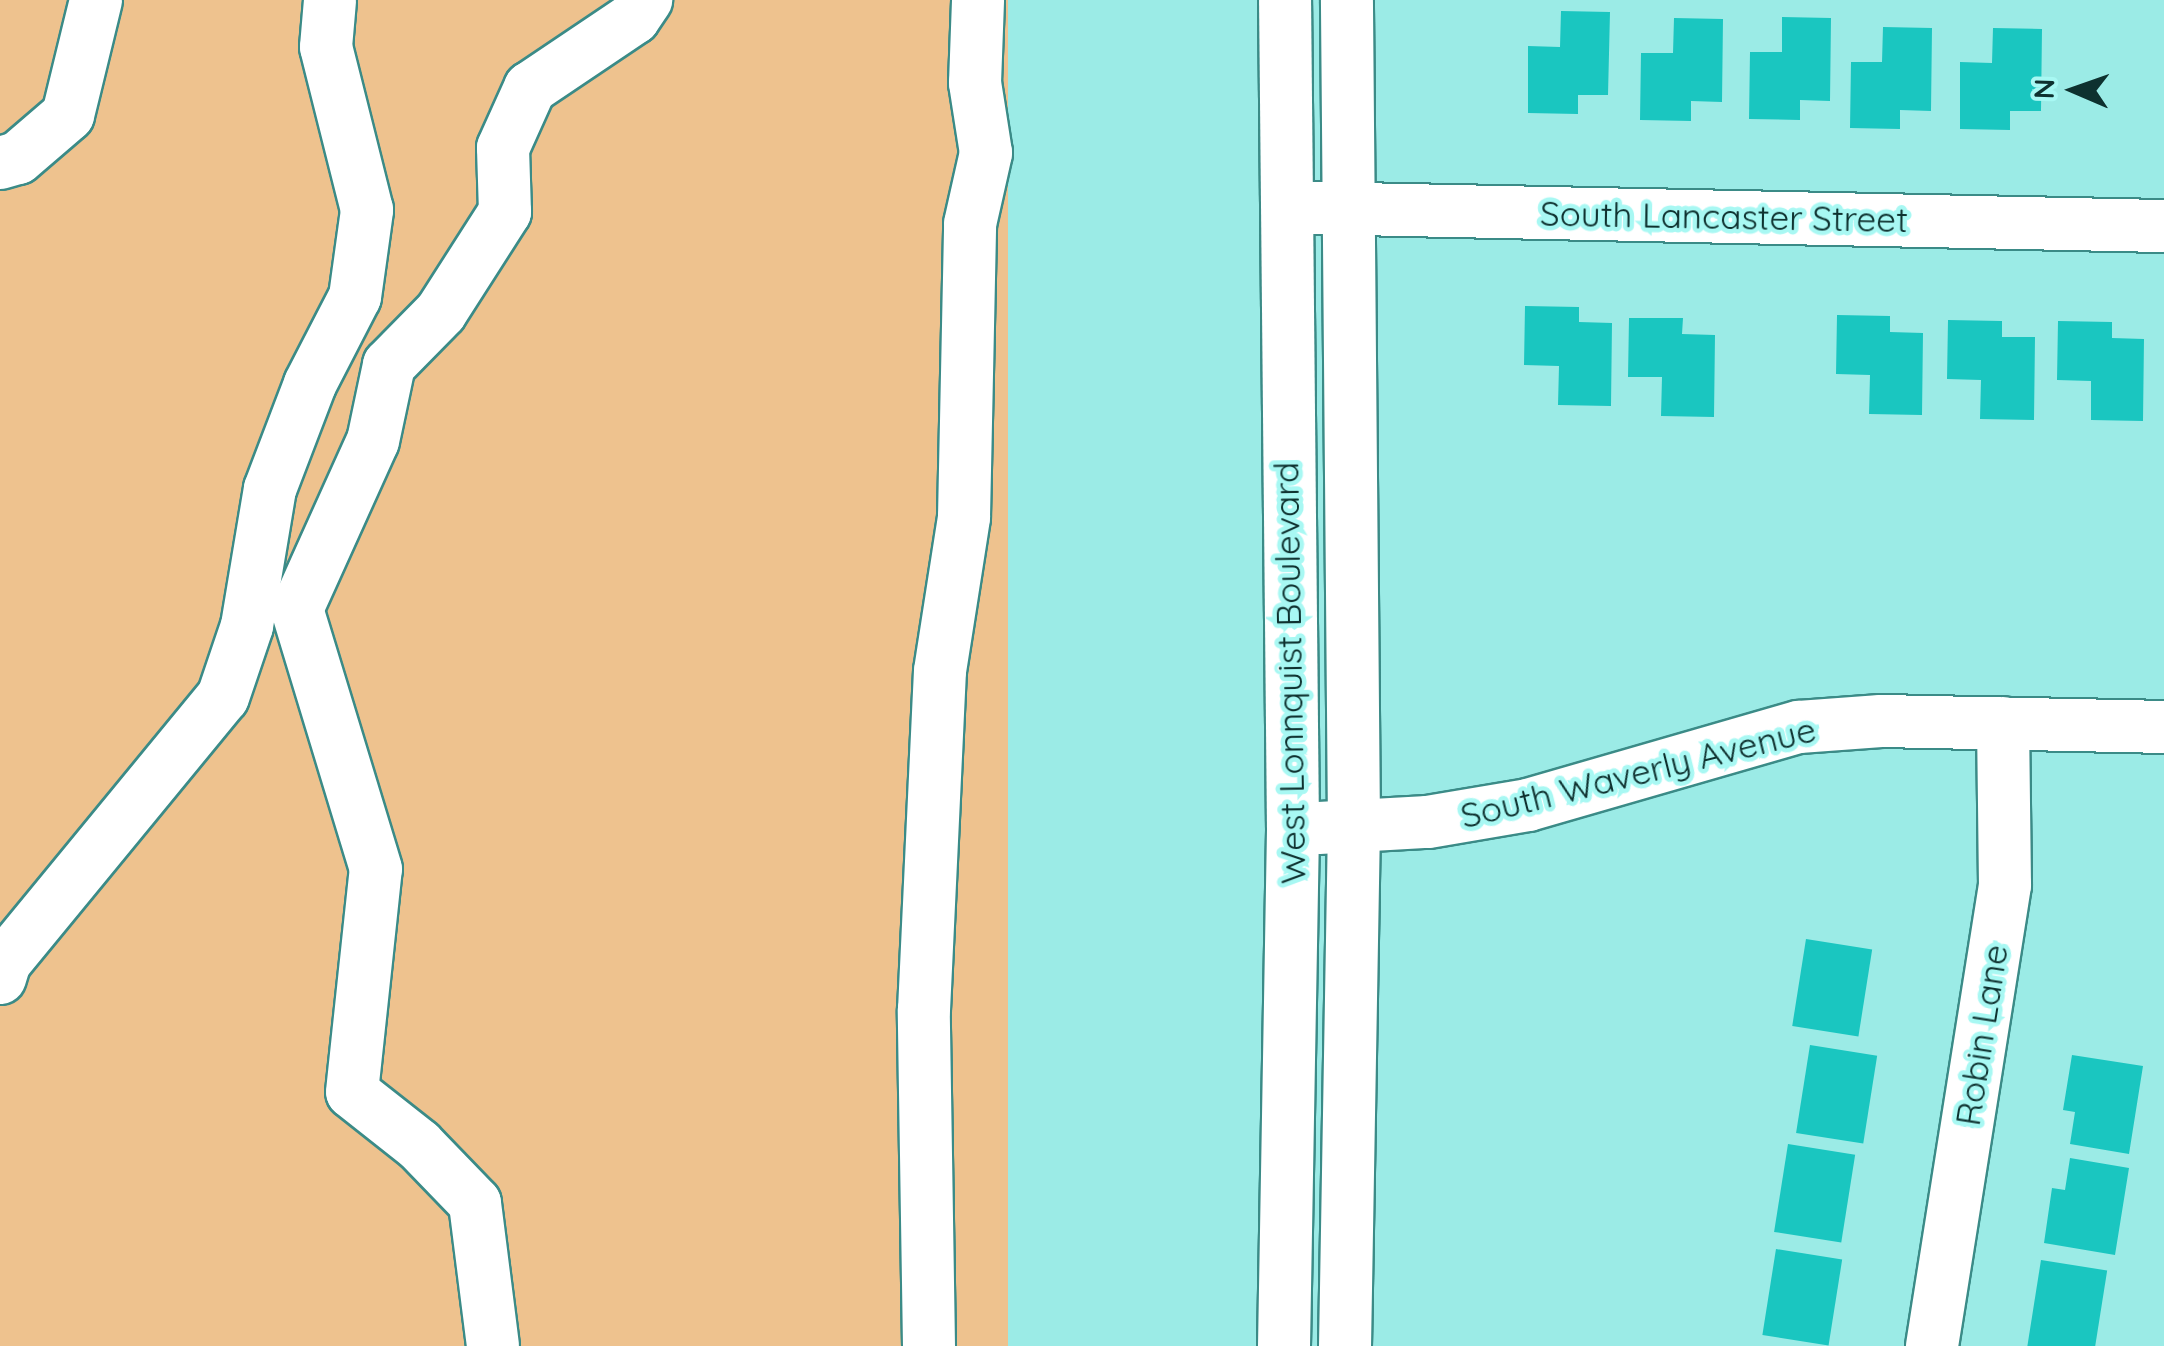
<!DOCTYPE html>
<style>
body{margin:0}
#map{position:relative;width:2164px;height:1346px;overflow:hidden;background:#9bebe6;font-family:Quicksand,sans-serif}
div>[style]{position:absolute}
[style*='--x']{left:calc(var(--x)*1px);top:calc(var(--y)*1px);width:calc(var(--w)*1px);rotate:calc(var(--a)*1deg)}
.green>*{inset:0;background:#eec28e;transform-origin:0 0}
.building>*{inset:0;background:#1ac6c0;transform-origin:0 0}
.roads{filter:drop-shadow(2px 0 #3b8b87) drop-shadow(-2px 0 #3b8b87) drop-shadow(0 2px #3b8b87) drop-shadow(0 -2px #3b8b87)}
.minor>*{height:52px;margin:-26px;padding:0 26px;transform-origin:26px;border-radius:26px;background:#fff}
span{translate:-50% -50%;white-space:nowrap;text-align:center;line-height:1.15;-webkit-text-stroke:9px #a8f8f3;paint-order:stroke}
.street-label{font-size:35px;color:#0e312f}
.north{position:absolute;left:2024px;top:40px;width:100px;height:100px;-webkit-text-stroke:8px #a8f8f3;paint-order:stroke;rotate:272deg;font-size:28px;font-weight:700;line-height:40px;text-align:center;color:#0e312f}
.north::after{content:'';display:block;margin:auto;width:35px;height:45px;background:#0e312f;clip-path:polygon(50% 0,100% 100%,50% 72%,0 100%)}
</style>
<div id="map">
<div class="green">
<i style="left:0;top:0;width:1008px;height:1346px"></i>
</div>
<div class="building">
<i style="clip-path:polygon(1561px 11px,1610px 12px,1608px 95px,1578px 95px,1578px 114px,1528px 113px,1528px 46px,1560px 47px)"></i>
<i style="clip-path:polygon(1782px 17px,1831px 18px,1830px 101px,1800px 100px,1800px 120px,1749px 119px,1750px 52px,1782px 52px)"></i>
<i style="clip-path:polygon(1674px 18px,1723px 19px,1722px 102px,1691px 101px,1691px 121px,1640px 120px,1641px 53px,1673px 53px)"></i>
<i style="clip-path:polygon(1883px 27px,1932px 28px,1931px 111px,1900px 110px,1900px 129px,1850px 128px,1851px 62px,1882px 62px)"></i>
<i style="clip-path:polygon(1993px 28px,2042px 29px,2041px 111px,2010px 111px,2010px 130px,1960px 129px,1960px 62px,1992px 63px)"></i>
<i style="clip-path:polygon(1525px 306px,1579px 307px,1579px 322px,1612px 323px,1611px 406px,1558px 405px,1559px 366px,1524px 365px)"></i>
<i style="clip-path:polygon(1837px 315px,1890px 316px,1890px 332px,1923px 333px,1922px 415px,1869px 414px,1870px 375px,1836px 374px)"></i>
<i style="clip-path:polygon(1629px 318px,1683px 318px,1682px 334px,1715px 335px,1714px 417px,1661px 416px,1662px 377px,1628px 377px)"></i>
<i style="clip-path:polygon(1948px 320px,2002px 321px,2002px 337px,2035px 337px,2034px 420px,1980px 419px,1981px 380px,1947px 379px)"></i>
<i style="clip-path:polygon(2058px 321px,2112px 322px,2112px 338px,2144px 339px,2143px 421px,2091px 420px,2091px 381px,2057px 380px)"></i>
<i style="left:1806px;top:939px;width:67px;height:88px;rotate:9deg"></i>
<i style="left:1810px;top:1045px;width:68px;height:89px;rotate:9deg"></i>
<i style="clip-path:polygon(2072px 1055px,2143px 1066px,2129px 1154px,2070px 1144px,2075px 1112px,2063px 1110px)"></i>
<i style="left:1788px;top:1144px;width:68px;height:89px;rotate:9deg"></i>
<i style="clip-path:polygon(2070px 1158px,2129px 1168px,2115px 1255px,2044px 1243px,2052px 1188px,2065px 1190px)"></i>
<i style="left:1776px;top:1249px;width:67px;height:87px;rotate:9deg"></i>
<i style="left:2041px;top:1260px;width:67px;height:87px;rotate:9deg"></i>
</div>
<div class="roads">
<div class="minor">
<i style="--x:0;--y:163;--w:19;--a:-16"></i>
<i style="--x:18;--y:158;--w:66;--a:-40.7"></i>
<i style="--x:68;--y:115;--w:118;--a:-76.3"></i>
<i style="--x:1310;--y:208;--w:854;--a:1.21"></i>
<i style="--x:1319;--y:828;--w:109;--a:-3.2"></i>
<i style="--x:1428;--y:822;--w:101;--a:-9.6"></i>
<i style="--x:1528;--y:805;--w:282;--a:-16.1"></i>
<i style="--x:1799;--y:727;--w:82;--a:-4.2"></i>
<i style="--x:1881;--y:721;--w:283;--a:1.2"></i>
<i style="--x:0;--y:978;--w:17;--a:-73"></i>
<i style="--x:5;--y:962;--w:343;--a:-50.6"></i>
<i style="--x:223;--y:697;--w:75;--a:-71.3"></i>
<i style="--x:247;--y:626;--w:139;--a:-80.5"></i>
<i style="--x:270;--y:489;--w:112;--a:-69.1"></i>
<i style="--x:310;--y:384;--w:98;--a:-62.7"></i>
<i style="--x:355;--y:297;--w:88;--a:-82.1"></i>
<i style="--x:367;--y:210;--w:168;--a:-104.1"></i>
<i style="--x:326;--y:47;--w:47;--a:-85.1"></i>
<i style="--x:493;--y:1346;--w:144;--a:-97.2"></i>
<i style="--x:475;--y:1203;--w:81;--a:-134"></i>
<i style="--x:419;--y:1145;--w:85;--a:-141.7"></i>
<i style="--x:352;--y:1092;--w:224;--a:-83.9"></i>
<i style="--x:376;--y:869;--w:272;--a:-106.9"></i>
<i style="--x:297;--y:609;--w:184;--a:-65.7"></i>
<i style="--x:373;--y:441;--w:78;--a:-78.1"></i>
<i style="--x:389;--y:365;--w:74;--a:-45.5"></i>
<i style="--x:441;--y:312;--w:119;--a:-57.4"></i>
<i style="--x:505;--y:212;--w:64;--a:-91.8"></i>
<i style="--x:503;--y:148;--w:66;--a:-65.8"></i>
<i style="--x:530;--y:88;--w:125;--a:-33.9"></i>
<i style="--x:634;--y:18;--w:22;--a:-56"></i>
<i style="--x:929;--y:1346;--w:336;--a:-90.9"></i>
<i style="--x:924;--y:1010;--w:339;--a:-87.3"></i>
<i style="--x:940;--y:671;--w:156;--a:-81.1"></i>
<i style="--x:964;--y:517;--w:293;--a:-88.8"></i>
<i style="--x:970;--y:224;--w:73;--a:-77.3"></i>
<i style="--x:986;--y:153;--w:71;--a:-98.9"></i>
<i style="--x:975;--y:83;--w:83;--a:-87.9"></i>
<i style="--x:1284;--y:1346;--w:517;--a:-89"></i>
<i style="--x:1293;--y:829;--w:829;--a:-90.55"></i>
<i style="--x:1345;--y:1346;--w:520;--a:-89.01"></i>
<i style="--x:1354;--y:826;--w:826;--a:-90.49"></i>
<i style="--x:1932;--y:1346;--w:467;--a:-81"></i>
<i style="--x:2005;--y:885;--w:162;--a:-90.7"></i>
</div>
</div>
<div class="street-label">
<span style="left:1724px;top:216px;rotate:1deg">South Lancaster Street</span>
<span style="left:1289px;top:673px;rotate:-91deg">West Lonnquist Boulevard</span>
<span style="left:1638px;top:772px;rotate:-14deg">South Waverly Avenue</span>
<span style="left:1981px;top:1035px;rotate:-81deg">Robin Lane</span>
</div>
<div class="north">N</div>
</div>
